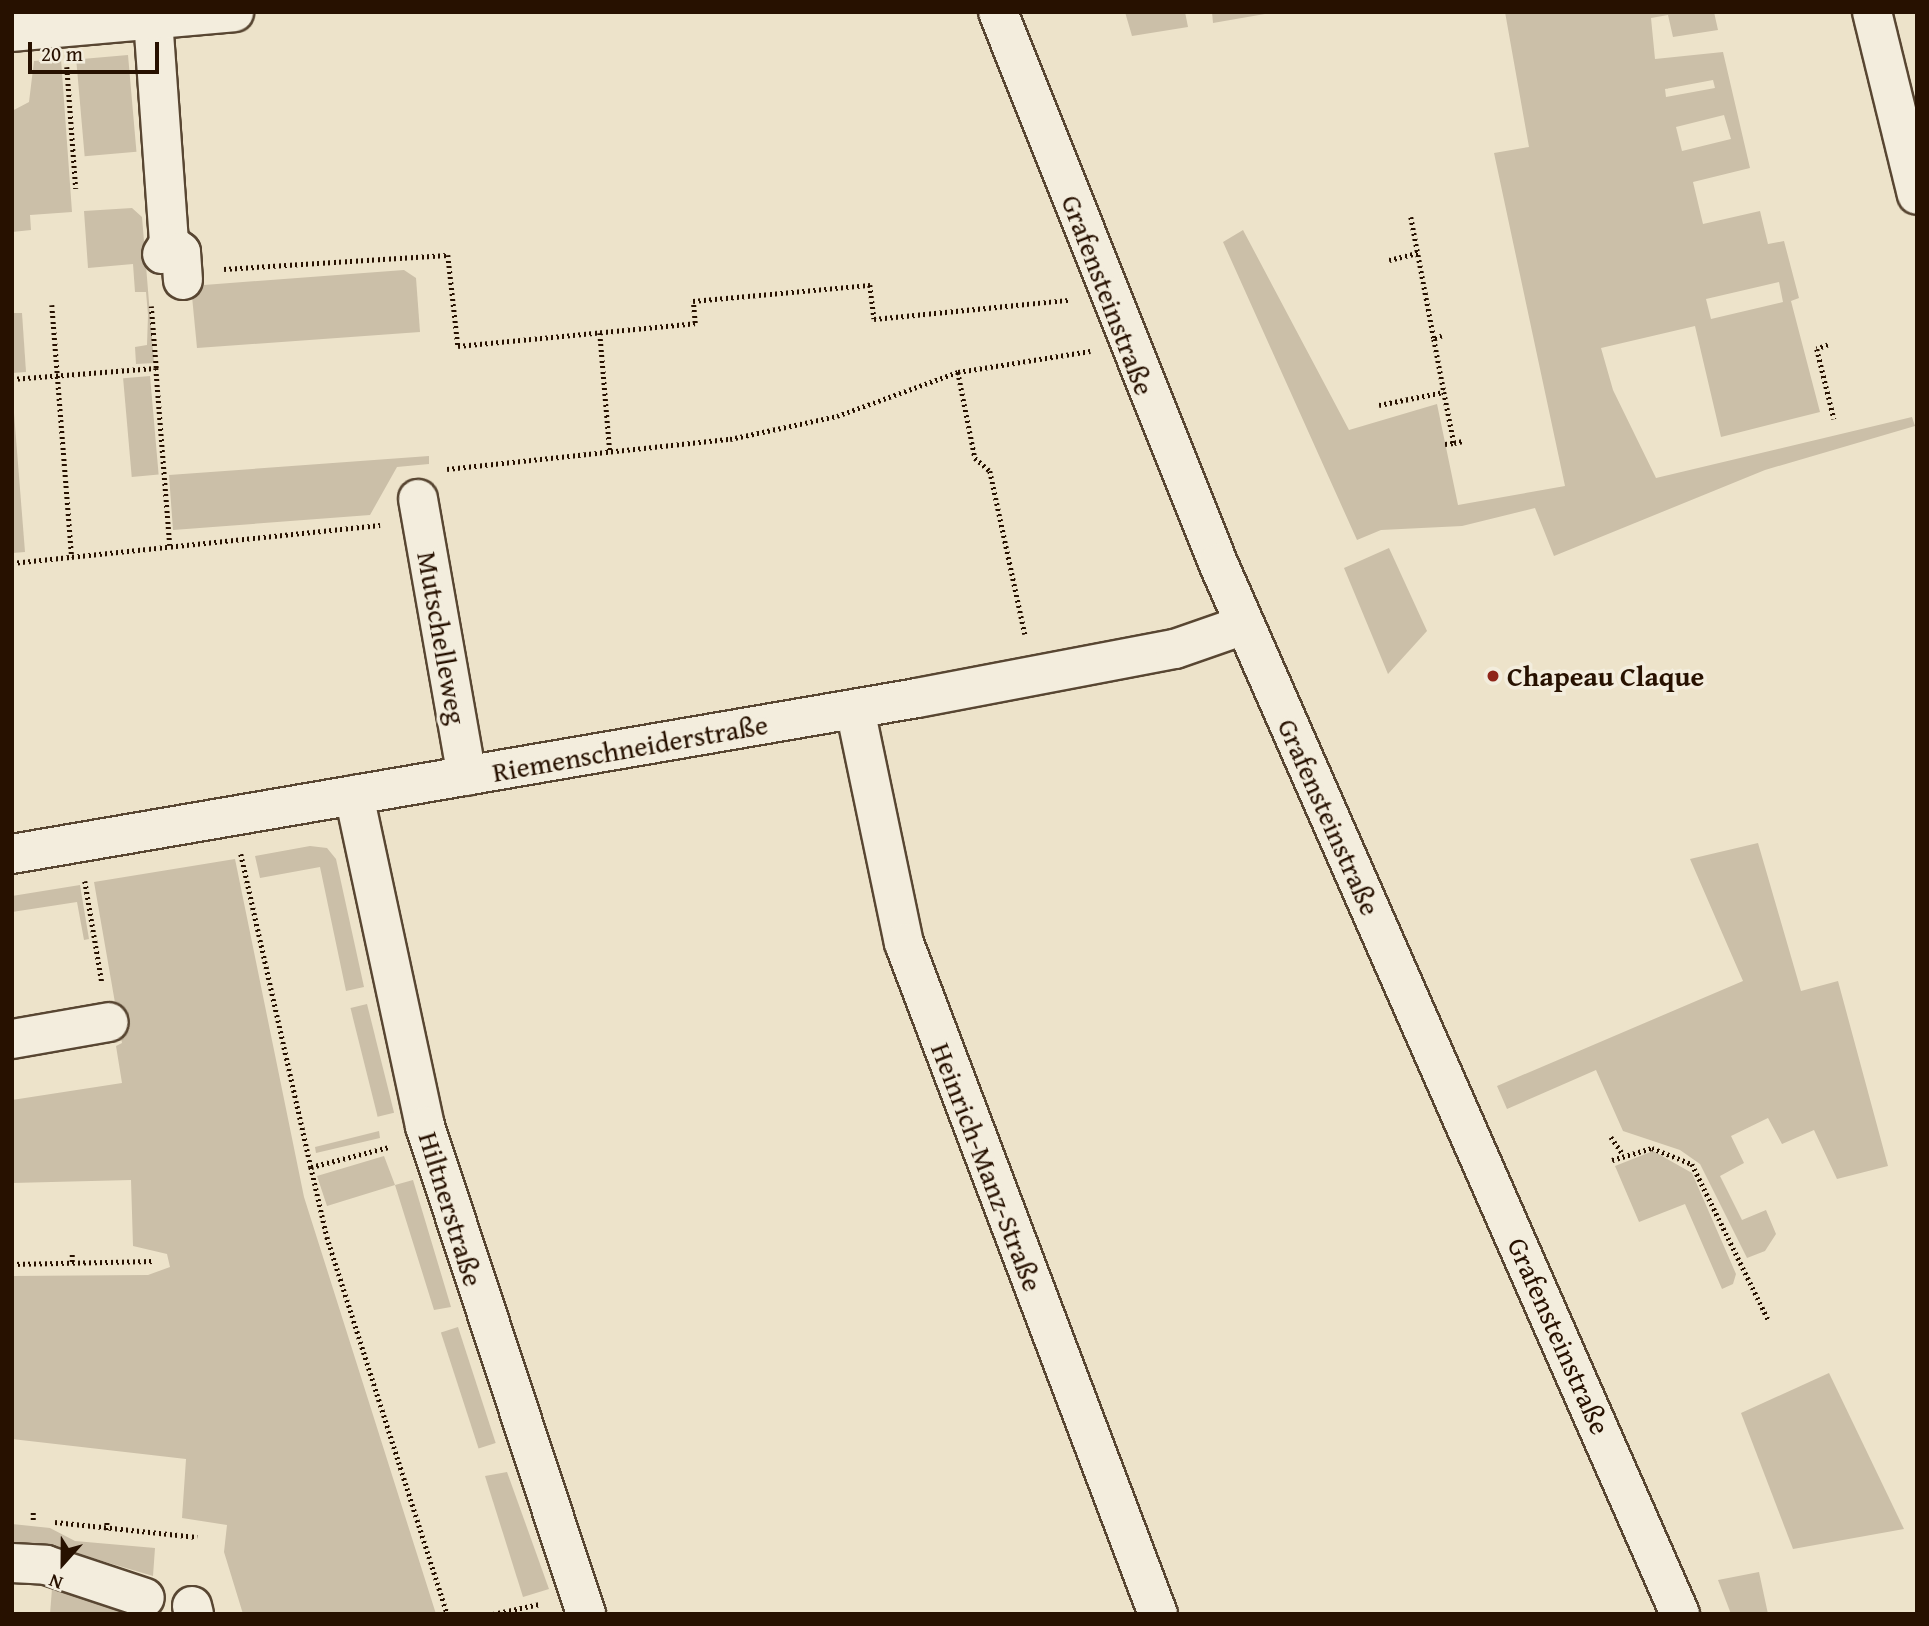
<!DOCTYPE html>
<meta charset="utf-8">
<style>
body{margin:0}
#map{position:relative;width:1929px;height:1626px;overflow:hidden;background:#ede3ca;font-family:"Gentium Book Plus",serif}
div>[style]{position:absolute}
[style*='--x']{left:calc(var(--x)*1px);top:calc(var(--y)*1px);width:calc(var(--w)*1px);rotate:calc(var(--a)*1deg)}
.green>*{inset:0;background:#cbbfa8;transform-origin:0 0}
.path>*{height:4.5px;margin-top:-2.25px;transform-origin:0;background:repeating-linear-gradient(90deg,#271100 0 2px,transparent 0 5.5px)}
.roads{filter:drop-shadow(2px 0 #584632) drop-shadow(-2px 0 #584632) drop-shadow(0 2px #584632) drop-shadow(0 -2px #584632)}
.minor>*{height:38px;margin:-19px;padding:0 19px;transform-origin:19px;border-radius:19px;background:#f3eddd}
.dots>*{width:19px;height:19px;translate:-50% -50%;box-sizing:border-box;border:4px solid #f3eddd;border-radius:50%}
span{translate:-50% -50%;white-space:nowrap;text-align:center;line-height:1.15;-webkit-text-stroke:7px #f3eddd;paint-order:stroke}
.street-label{font-size:28px;color:#271100}
.poi-label{font-size:28px;color:#271100;font-weight:700}
.left{translate:0 -50%;text-align:left}
.frame{position:absolute;inset:0;border:14px solid #271100;pointer-events:none}
.north{position:absolute;left:28px;top:1528px;width:70px;height:70px;-webkit-text-stroke:5px #f3eddd;paint-order:stroke;rotate:201deg;font-size:19px;font-weight:700;line-height:28px;text-align:center;color:#271100}
.north::after{content:'';display:block;margin:auto;width:24px;height:32px;background:#271100;clip-path:polygon(50% 0,100% 100%,50% 72%,0 100%)}
.scale{position:absolute;left:28px;top:42px;width:131px;height:32px;box-sizing:border-box;border:4px solid #271100;border-top:0;padding-left:9px;font-size:21px;line-height:24px;white-space:nowrap;color:#271100;-webkit-text-stroke:5px #f3eddd;paint-order:stroke}
</style>
<div id="map">
<div class="green">
<i style="clip-path:polygon(1125px 12px,1185px 12px,1188px 27px,1132px 36px)"></i>
<i style="clip-path:polygon(1212px 12px,1276px 12px,1213px 23px)"></i>
<i style="clip-path:polygon(evenodd,1505px 12px,1714px 12px,1718px 30px,1673px 37px,1668px 15px,1651px 18px,1655px 59px,1723px 52px,1750px 168px,1693px 182px,1703px 224px,1760px 211px,1768px 244px,1784px 241px,1799px 298px,1791px 301px,1820px 412px,1721px 437px,1695px 326px,1601px 348px,1613px 390px,1656px 478px,1912px 417px,1915px 426px,1765px 470px,1554px 556px,1535px 508px,1462px 526px,1381px 530px,1357px 540px,1223px 242px,1243px 230px,1349px 430px,1437px 404px,1458px 505px,1565px 486px,1494px 153px,1529px 147px,1505px 12px,1713px 80px,1715px 88px,1666px 97px,1665px 89px,1713px 80px,1505px 12px,1724px 115px,1731px 139px,1682px 151px,1676px 127px,1724px 115px,1505px 12px,1779px 282px,1783px 302px,1711px 319px,1706px 299px,1779px 282px)"></i>
<i style="left:128px;top:55px;width:97px;height:52px;rotate:85deg"></i>
<i style="clip-path:polygon(61px 59px,72px 212px,30px 215px,31px 230px,12px 232px,12px 111px,29px 102px,34px 61px)"></i>
<i style="clip-path:polygon(132px 208px,142px 217px,154px 363px,136px 364px,135px 347px,147px 345px,148px 315px,146px 292px,135px 292px,133px 264px,88px 268px,84px 211px)"></i>
<i style="clip-path:polygon(404px 270px,416px 278px,420px 332px,197px 348px,191px 286px)"></i>
<i style="clip-path:polygon(12px 313px,22px 313px,26px 372px,12px 373px)"></i>
<i style="left:150px;top:376px;width:99px;height:27px;rotate:85deg"></i>
<i style="clip-path:polygon(12px 388px,25px 552px,12px 553px)"></i>
<i style="clip-path:polygon(429px 456px,429px 464px,397px 467px,370px 515px,173px 530px,169px 475px)"></i>
<i style="clip-path:polygon(1389px 548px,1427px 631px,1388px 674px,1344px 568px)"></i>
<i style="clip-path:polygon(1758px 843px,1801px 991px,1838px 981px,1888px 1166px,1837px 1179px,1814px 1130px,1782px 1144px,1768px 1118px,1731px 1136px,1744px 1163px,1720px 1176px,1742px 1220px,1766px 1210px,1776px 1234px,1765px 1251px,1747px 1258px,1700px 1164px,1680px 1150px,1623px 1131px,1596px 1070px,1507px 1109px,1497px 1086px,1743px 981px,1690px 859px)"></i>
<i style="clip-path:polygon(310px 846px,327px 848px,336px 859px,364px 987px,346px 991px,320px 867px,260px 878px,255px 856px)"></i>
<i style="clip-path:polygon(235px 859px,304px 1197px,436px 1614px,243px 1614px,224px 1552px,227px 1525px,182px 1518px,186px 1459px,12px 1439px,12px 1276px,148px 1275px,170px 1267px,167px 1254px,133px 1246px,131px 1180px,12px 1183px,12px 1100px,122px 1083px,116px 1046px,122px 1043px,94px 882px)"></i>
<i style="clip-path:polygon(80px 885px,89px 939px,84px 940px,77px 902px,12px 912px,12px 896px)"></i>
<i style="left:367px;top:1004px;width:112px;height:17px;rotate:76deg"></i>
<i style="clip-path:polygon(379px 1131px,380px 1138px,316px 1153px,315px 1147px)"></i>
<i style="clip-path:polygon(1653px 1151px,1692px 1173px,1736px 1274px,1733px 1284px,1722px 1289px,1685px 1204px,1639px 1222px,1615px 1166px)"></i>
<i style="clip-path:polygon(384px 1156px,395px 1185px,413px 1180px,451px 1307px,434px 1310px,395px 1185px,327px 1206px,317px 1176px)"></i>
<i style="left:458px;top:1327px;width:122px;height:18px;rotate:72deg"></i>
<i style="clip-path:polygon(1829px 1373px,1904px 1529px,1793px 1549px,1741px 1413px)"></i>
<i style="clip-path:polygon(507px 1472px,549px 1589px,523px 1597px,485px 1476px)"></i>
<i style="clip-path:polygon(12px 1524px,50px 1528px,75px 1541px,155px 1548px,153px 1576px,75px 1553px,12px 1549px)"></i>
<i style="clip-path:polygon(1759px 1572px,1768px 1614px,1731px 1614px,1718px 1580px)"></i>
<i style="clip-path:polygon(52px 1589px,67px 1589px,135px 1614px,50px 1614px)"></i>
</div>
<div class="path">
<i style="--x:67;--y:67;--w:122;--a:85.8"></i>
<i style="--x:1411;--y:217;--w:124;--a:79.3"></i>
<i style="--x:1389;--y:260;--w:30;--a:-14"></i>
<i style="--x:224;--y:269;--w:224;--a:-3.6"></i>
<i style="--x:448;--y:255;--w:92;--a:83.7"></i>
<i style="--x:458;--y:346;--w:238;--a:-5.5"></i>
<i style="--x:695;--y:323;--w:22;--a:-95"></i>
<i style="--x:693;--y:301;--w:178;--a:-5.2"></i>
<i style="--x:870;--y:285;--w:34;--a:83"></i>
<i style="--x:874;--y:319;--w:196;--a:-5.6"></i>
<i style="--x:52;--y:305;--w:253;--a:85.5"></i>
<i style="--x:600;--y:333;--w:119;--a:85.2"></i>
<i style="--x:1442;--y:336;--w:9;--a:159"></i>
<i style="--x:1434;--y:339;--w:54;--a:79.3"></i>
<i style="--x:1444;--y:392;--w:52;--a:78.9"></i>
<i style="--x:1454;--y:443;--w:9;--a:-13"></i>
<i style="--x:1828;--y:345;--w:12;--a:160"></i>
<i style="--x:1817;--y:349;--w:72;--a:76.3"></i>
<i style="--x:156;--y:368;--w:178;--a:85.5"></i>
<i style="--x:958;--y:372;--w:88;--a:78.8"></i>
<i style="--x:975;--y:458;--w:20;--a:41"></i>
<i style="--x:990;--y:471;--w:167;--a:77.9"></i>
<i style="--x:12;--y:379;--w:144;--a:-4.4"></i>
<i style="--x:156;--y:368;--w:62;--a:-94.6"></i>
<i style="--x:1379;--y:405;--w:66;--a:-11.3"></i>
<i style="--x:1445;--y:444;--w:9;--a:-6"></i>
<i style="--x:447;--y:469;--w:285;--a:-6.1"></i>
<i style="--x:730;--y:439;--w:109;--a:-12.1"></i>
<i style="--x:837;--y:416;--w:129;--a:-20"></i>
<i style="--x:958;--y:372;--w:134;--a:-9"></i>
<i style="--x:12;--y:563;--w:370;--a:-5.9"></i>
<i style="--x:241;--y:854;--w:321;--a:77.4"></i>
<i style="--x:311;--y:1167;--w:81;--a:-14.4"></i>
<i style="--x:85;--y:881;--w:103;--a:80.5"></i>
<i style="--x:1611;--y:1137;--w:19;--a:55"></i>
<i style="--x:1612;--y:1160;--w:42;--a:-16.7"></i>
<i style="--x:1652;--y:1148;--w:43;--a:21.8"></i>
<i style="--x:1692;--y:1164;--w:175;--a:63.9"></i>
<i style="--x:311;--y:1167;--w:72;--a:77.1"></i>
<i style="--x:327;--y:1237;--w:396;--a:72.3"></i>
<i style="--x:72;--y:1262;--w:10;--a:-90"></i>
<i style="--x:12;--y:1264;--w:142;--a:-1.2"></i>
<i style="--x:33;--y:1520;--w:10;--a:-90"></i>
<i style="--x:55;--y:1522;--w:143;--a:6"></i>
<i style="--x:106;--y:1530;--w:10;--a:-84"></i>
<i style="--x:493;--y:1614;--w:48;--a:-12"></i>
</div>
<div class="roads">
<div class="minor">
<i style="--x:998;--y:12;--w:593;--a:68.23"></i>
<i style="--x:1218;--y:563;--w:1148;--a:66.27"></i>
<i style="--x:1872;--y:12;--w:188;--a:76.2"></i>
<i style="--x:153;--y:19;--w:225;--a:85.9"></i>
<i style="--x:169;--y:243;--w:13;--a:122"></i>
<i style="--x:12;--y:32;--w:223;--a:-5.1"></i>
<i style="--x:169;--y:243;--w:15;--a:37"></i>
<i style="--x:181;--y:252;--w:28;--a:86"></i>
<i style="--x:418;--y:499;--w:281;--a:80"></i>
<i style="--x:855;--y:709;--w:239;--a:78.2"></i>
<i style="--x:904;--y:943;--w:717;--a:69.27"></i>
<i style="--x:354;--y:795;--w:339;--a:77.9"></i>
<i style="--x:425;--y:1126;--w:514;--a:71.74"></i>
<i style="--x:12;--y:854;--w:918;--a:-9.78"></i>
<i style="--x:917;--y:698;--w:263;--a:-10.8"></i>
<i style="--x:1175;--y:649;--w:73;--a:-19.2"></i>
<i style="--x:12;--y:1039;--w:98;--a:-9.9"></i>
<i style="--x:12;--y:1563;--w:34;--a:3"></i>
<i style="--x:46;--y:1565;--w:104;--a:18.4"></i>
<i style="--x:192;--y:1606;--w:8;--a:76"></i>
</div>
</div>
<div class="dots">
<i style="left:1493px;top:676px;background:#8f2418"></i>
</div>
<div class="street-label">
<span style="left:1108px;top:295px;rotate:69deg">Grafensteinstraße</span>
<span style="left:442px;top:638px;rotate:80deg">Mutschelleweg</span>
<span style="left:630px;top:748px;rotate:-10deg">Riemenschneiderstraße</span>
<span style="left:1329px;top:817px;rotate:66deg">Grafensteinstraße</span>
<span style="left:987px;top:1167px;rotate:69deg">Heinrich-Manz-Straße</span>
<span style="left:451px;top:1209px;rotate:73deg">Hiltnerstraße</span>
<span style="left:1559px;top:1336px;rotate:66deg">Grafensteinstraße</span>
</div>
<div class="poi-label">
<span class="left" style="left:1507px;top:676px">Chapeau Claque</span>
</div>
<div class="frame"></div>
<div class="north">N</div>
<div class="scale">20 m</div>
</div>
